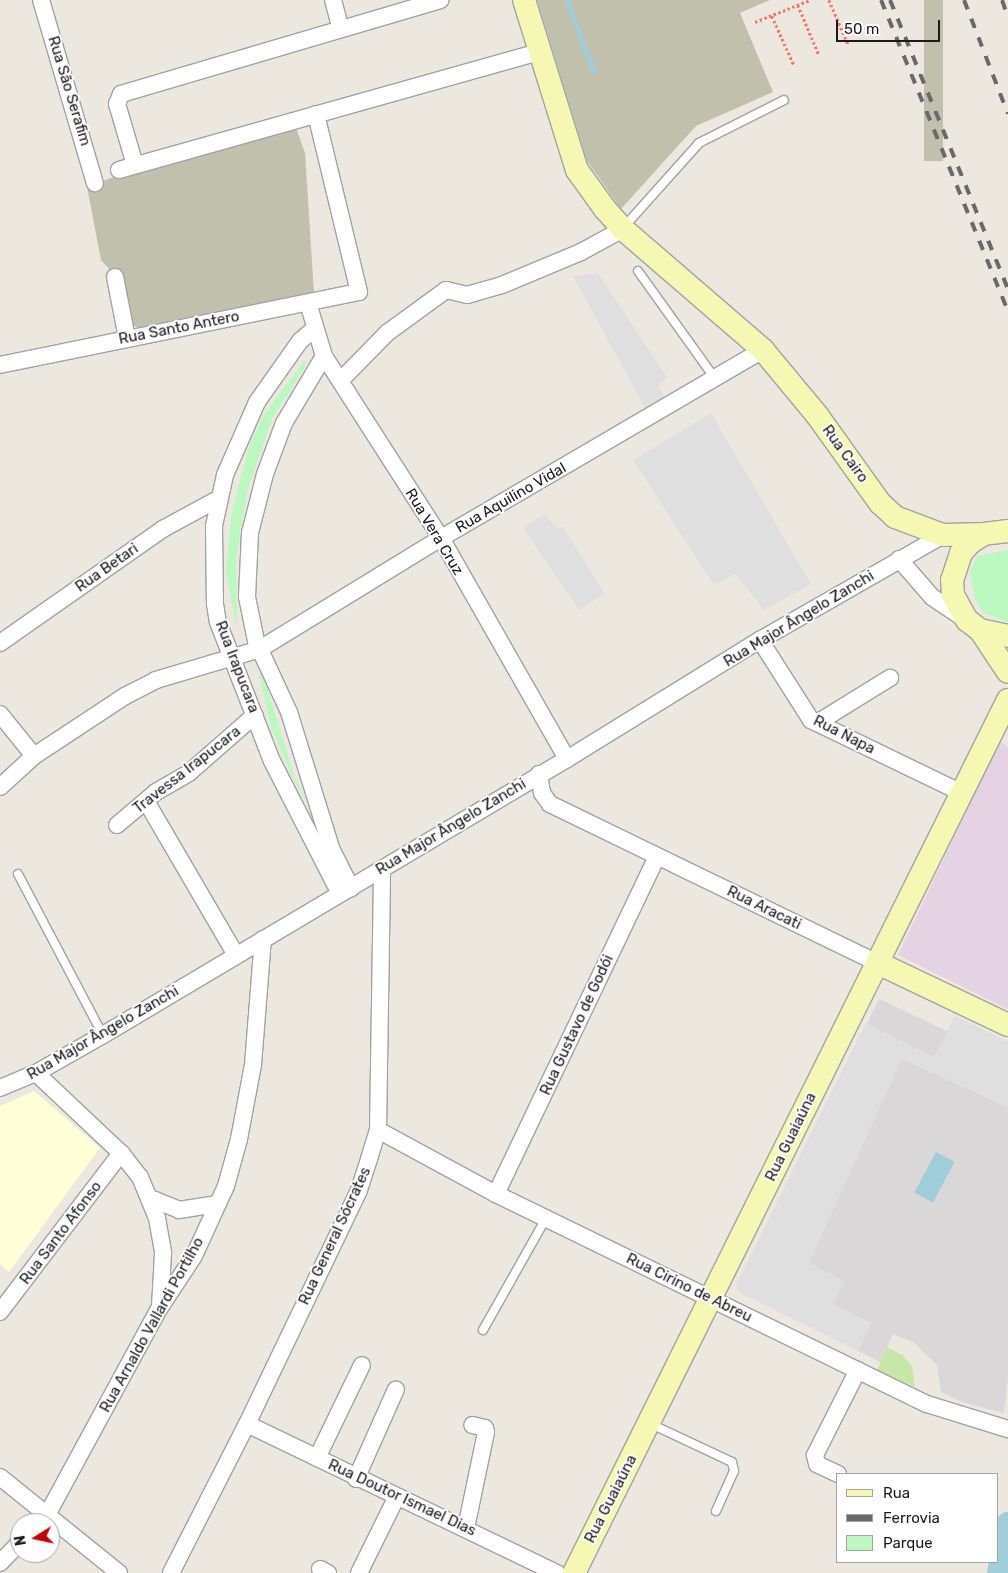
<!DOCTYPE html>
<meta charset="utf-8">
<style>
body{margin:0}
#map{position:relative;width:1008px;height:1573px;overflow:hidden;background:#ece8e0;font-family:Rubik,sans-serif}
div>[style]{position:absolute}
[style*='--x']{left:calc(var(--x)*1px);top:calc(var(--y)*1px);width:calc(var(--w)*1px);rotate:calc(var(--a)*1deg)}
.residential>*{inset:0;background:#d9d7d7}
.industrial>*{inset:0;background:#e5d2e2}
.education>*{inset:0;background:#fefed7}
.construction>*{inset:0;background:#c0c0ac;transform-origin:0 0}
.grass>*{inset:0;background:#c6e7a5}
.park>*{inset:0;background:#bbf8c0}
.parking>*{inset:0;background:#dfdfdf}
.water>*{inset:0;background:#a0cdda;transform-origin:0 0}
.stream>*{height:4.5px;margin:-2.25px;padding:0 2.25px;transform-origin:2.25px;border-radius:2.25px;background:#a0cdda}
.river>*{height:25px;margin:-12.5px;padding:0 12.5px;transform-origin:12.5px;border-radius:12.5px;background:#a0cdda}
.path>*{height:2.5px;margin-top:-1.25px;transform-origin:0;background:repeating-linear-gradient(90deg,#f77466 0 2.5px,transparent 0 5px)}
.roads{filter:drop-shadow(1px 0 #a2a2a2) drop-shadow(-1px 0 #a2a2a2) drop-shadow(0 1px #a2a2a2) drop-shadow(0 -1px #a2a2a2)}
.lane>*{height:8px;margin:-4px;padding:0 4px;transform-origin:4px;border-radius:4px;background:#fff}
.street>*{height:16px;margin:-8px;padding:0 8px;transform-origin:8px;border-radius:8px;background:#fff}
.secondary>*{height:22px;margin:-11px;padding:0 11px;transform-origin:11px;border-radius:11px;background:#f5f8b2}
.rail>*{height:4px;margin-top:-2px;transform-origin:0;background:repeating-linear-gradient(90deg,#696969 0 10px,transparent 0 20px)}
span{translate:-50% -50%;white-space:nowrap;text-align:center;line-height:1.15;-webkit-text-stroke:4px #fff;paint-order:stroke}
.street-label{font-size:15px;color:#1b1b1b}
.legend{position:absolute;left:836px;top:1473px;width:162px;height:90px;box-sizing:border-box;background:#fff;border:1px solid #a4a4a4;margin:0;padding:6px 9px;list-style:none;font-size:15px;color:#1b1b1b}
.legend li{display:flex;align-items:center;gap:10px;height:25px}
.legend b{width:25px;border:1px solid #a4a4a4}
.north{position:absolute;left:10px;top:1513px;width:50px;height:50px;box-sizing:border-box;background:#fff;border:1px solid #a4a4a4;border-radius:50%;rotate:260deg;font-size:14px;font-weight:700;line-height:20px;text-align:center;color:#1b1b1b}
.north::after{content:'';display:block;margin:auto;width:18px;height:22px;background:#c20305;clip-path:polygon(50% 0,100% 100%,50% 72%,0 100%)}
.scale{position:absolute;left:836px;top:20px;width:104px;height:22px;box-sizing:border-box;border:2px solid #1b1b1b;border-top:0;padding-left:6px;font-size:15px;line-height:18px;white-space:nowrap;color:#1b1b1b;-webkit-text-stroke:4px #fff;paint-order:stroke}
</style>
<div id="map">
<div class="residential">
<i style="clip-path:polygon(879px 999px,947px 1031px,955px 1016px,1008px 1042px,1008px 1377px,1004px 1413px,962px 1402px,941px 1392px,937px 1365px,913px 1342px,893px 1334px,880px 1362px,737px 1288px)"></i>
</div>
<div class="industrial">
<i style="clip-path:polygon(1000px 741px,1008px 747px,1008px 1009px,898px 955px)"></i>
</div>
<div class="education">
<i style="clip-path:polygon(34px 1091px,100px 1148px,9px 1272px,0 1264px,0 1106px)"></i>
</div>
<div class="construction">
<i style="clip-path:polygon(537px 0,770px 0,740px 13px,773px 92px,696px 126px,621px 209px,587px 161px)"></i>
<i style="left:924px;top:0;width:19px;height:161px"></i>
<i style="clip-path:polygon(295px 125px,305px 153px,314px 293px,138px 328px,130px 324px,119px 280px,101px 260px,87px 187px,114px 177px)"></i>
</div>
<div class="grass">
<i style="clip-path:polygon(887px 1347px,902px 1355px,912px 1366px,915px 1387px,877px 1370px)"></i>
</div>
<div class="park">
<i style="clip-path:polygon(305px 360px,305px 367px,272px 419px,247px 492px,236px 559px,237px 630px,226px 572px,231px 519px,237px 492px,250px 444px,265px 413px)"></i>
<i style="clip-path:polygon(1008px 550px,1008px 622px,983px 613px,975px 599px,970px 572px,977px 556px)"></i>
<i style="clip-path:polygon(262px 671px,295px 778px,310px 807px,295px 783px,271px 727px,259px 674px)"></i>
</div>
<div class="parking">
<i style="clip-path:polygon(598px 273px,667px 377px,658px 387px,665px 398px,646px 410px,573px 276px)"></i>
<i style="clip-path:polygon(711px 413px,811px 584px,764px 610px,735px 574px,714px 585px,633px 460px)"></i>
<i style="clip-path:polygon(544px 514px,557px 528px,563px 527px,605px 594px,579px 610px,523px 528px)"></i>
<i style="clip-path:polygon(955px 1016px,1008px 1042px,1008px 1108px,902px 1059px,809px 1263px,845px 1281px,833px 1304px,872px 1323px,858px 1351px,739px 1292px,736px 1285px,866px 1023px,934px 1057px)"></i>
</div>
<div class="water">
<i style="left:936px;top:1152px;width:21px;height:46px;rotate:28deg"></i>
</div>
<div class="stream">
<i style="--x:567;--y:0;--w:77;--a:69.4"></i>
</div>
<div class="river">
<i style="--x:999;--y:1573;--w:50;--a:-79.6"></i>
</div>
<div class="path">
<i style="--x:829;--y:0;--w:48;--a:66.6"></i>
<i style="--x:798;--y:5;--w:54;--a:67.2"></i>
<i style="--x:772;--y:16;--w:54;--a:65.8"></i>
<i style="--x:755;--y:22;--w:59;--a:-21.8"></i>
</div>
<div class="roads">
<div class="lane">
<i style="--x:624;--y:227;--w:113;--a:-48.2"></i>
<i style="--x:699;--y:143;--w:95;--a:-26.8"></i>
<i style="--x:638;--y:271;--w:130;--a:54.4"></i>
<i style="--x:18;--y:874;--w:182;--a:62.2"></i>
<i style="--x:483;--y:1330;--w:129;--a:-60.6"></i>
<i style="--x:651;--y:1424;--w:89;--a:25.1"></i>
<i style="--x:732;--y:1462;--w:9;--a:77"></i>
<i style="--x:734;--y:1471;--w:44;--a:114.2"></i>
</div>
<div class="street">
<i style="--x:41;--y:0;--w:191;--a:73.6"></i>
<i style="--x:333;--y:0;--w:28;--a:75"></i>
<i style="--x:135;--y:165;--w:64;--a:-106.4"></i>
<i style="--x:117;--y:104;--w:11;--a:-68"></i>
<i style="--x:121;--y:94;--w:333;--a:-16.4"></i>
<i style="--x:119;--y:170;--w:438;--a:-15.7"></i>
<i style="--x:115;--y:277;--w:62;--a:78.9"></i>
<i style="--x:308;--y:303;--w:55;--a:73.2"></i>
<i style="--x:324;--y:356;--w:216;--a:57.3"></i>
<i style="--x:441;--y:538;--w:254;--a:60.3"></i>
<i style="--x:314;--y:329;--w:18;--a:139"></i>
<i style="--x:300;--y:341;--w:75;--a:125.2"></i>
<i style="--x:257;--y:402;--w:80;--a:113.7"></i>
<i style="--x:225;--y:475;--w:52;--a:102.2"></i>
<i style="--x:214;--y:526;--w:78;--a:89.3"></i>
<i style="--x:215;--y:604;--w:18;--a:81"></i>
<i style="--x:218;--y:622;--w:149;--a:68.8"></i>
<i style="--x:272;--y:761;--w:149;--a:62.9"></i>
<i style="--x:324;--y:356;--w:78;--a:120.8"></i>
<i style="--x:284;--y:423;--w:54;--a:110.4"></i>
<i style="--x:265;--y:474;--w:61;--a:104.3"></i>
<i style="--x:250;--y:533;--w:64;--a:92.7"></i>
<i style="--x:247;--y:597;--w:45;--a:78.4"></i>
<i style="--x:256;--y:641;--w:78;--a:65.1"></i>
<i style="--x:289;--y:712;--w:142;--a:72.8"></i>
<i style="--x:331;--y:848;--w:45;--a:63.4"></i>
<i style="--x:0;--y:365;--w:366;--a:-11.5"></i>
<i style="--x:359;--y:292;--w:183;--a:-103.6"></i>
<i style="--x:341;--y:380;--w:66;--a:-45.6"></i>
<i style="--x:387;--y:333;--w:73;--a:-36.1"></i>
<i style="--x:446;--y:290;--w:22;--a:13"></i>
<i style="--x:467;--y:295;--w:36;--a:-16"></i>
<i style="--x:502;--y:285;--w:86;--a:-22.7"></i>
<i style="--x:581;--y:252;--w:48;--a:-28.7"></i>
<i style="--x:899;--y:559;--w:50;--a:49"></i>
<i style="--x:932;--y:597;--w:40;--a:34"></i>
<i style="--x:760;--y:640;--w:95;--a:57.5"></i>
<i style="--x:811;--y:720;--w:168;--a:25.8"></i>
<i style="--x:0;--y:643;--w:199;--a:-35"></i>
<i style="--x:163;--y:529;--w:63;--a:-28.6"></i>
<i style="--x:0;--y:714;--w:54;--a:51"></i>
<i style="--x:817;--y:723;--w:86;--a:-31.7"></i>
<i style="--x:539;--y:774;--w:19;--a:81"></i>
<i style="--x:542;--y:793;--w:14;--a:54"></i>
<i style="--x:550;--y:804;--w:365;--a:25.9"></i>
<i style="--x:0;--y:787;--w:46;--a:-42.4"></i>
<i style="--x:34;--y:756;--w:109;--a:-33.4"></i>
<i style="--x:125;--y:696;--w:35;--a:-27"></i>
<i style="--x:156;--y:680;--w:109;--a:-16.6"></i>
<i style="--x:260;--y:649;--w:212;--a:-31.5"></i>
<i style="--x:441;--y:538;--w:373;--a:-30.3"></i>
<i style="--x:146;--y:801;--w:178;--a:59.7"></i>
<i style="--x:117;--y:825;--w:51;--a:-40.2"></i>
<i style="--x:156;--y:792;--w:39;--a:-30"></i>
<i style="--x:190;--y:772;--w:86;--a:-41.2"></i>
<i style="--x:36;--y:1073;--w:117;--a:43.3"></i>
<i style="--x:121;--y:1153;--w:31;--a:52"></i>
<i style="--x:140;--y:1177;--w:44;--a:67.5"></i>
<i style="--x:157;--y:1218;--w:36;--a:80"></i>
<i style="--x:163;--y:1253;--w:54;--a:93.2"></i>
<i style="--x:0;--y:1088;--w:39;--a:-23"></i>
<i style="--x:36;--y:1073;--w:77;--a:-29.6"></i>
<i style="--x:103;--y:1035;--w:540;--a:-30.75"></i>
<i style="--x:567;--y:759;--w:227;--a:-31.7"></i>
<i style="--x:760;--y:640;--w:211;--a:-29.8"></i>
<i style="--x:378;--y:1130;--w:134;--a:28.5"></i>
<i style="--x:496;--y:1194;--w:479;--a:26"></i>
<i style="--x:927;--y:1404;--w:85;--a:17.2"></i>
<i style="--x:496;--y:1194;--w:374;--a:-64.5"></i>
<i style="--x:150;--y:1198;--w:31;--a:22"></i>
<i style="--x:179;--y:1210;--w:37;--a:-9"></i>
<i style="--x:0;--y:1312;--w:200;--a:-52.7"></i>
<i style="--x:247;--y:1424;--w:344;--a:25.7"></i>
<i style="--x:317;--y:1458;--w:103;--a:-64.2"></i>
<i style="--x:838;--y:1474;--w:23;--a:-155"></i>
<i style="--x:817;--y:1464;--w:9;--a:-103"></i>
<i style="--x:815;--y:1455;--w:95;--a:-63.2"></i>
<i style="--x:0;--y:1477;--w:153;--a:38.9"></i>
<i style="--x:356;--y:1479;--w:98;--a:-66"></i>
<i style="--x:39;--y:1523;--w:11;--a:-45"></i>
<i style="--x:47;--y:1515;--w:234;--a:-61.5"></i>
<i style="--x:159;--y:1309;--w:64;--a:-56.6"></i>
<i style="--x:194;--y:1256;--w:77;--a:-65.4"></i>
<i style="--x:226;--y:1186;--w:49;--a:-74.5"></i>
<i style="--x:239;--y:1139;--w:75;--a:-79.3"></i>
<i style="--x:253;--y:1065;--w:126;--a:-85.5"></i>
<i style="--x:466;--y:1528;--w:98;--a:-78.2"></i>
<i style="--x:486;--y:1432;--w:4;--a:-104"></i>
<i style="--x:485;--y:1428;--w:13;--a:-167"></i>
<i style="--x:0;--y:1563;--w:29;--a:-46"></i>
<i style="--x:320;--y:1569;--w:9;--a:27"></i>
<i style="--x:171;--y:1573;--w:167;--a:-63"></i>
<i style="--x:247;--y:1424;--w:259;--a:-64.4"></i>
<i style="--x:359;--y:1190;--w:33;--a:-72"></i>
<i style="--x:369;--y:1159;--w:30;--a:-73"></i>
<i style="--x:378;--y:1130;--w:260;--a:-89.1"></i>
<i style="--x:359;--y:1573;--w:84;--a:-63.7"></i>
</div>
<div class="secondary">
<i style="--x:524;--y:0;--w:178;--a:72.7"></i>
<i style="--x:577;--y:170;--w:48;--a:54.3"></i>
<i style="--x:605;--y:209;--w:27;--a:48"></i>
<i style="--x:623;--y:229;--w:185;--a:40.8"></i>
<i style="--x:763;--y:350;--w:85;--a:50.3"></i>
<i style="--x:817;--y:415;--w:108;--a:54.4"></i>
<i style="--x:880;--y:503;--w:21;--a:43"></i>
<i style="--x:895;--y:517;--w:51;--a:20.6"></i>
<i style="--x:943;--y:535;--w:41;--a:-1.4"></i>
<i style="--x:1008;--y:531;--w:24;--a:173"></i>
<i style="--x:984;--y:534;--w:15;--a:148"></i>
<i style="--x:971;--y:542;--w:15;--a:132"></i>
<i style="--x:961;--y:553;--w:28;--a:108"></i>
<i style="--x:952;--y:580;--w:15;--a:86"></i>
<i style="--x:953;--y:595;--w:29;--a:61"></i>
<i style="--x:967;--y:620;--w:16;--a:38"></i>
<i style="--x:980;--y:630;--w:29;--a:12"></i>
<i style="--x:980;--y:630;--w:50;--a:56.3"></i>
<i style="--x:878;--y:963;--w:144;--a:25.5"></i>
<i style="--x:574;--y:1573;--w:975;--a:-63.57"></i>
</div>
</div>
<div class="rail">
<i style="--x:881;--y:0;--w:336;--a:67.8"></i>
<i style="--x:890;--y:0;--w:312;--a:67.8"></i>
<i style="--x:964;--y:0;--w:122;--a:68.9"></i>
<i style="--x:1002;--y:0;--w:18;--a:71"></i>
</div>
<div class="street-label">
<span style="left:69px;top:91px;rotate:73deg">Rua São Serafim</span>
<span style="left:179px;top:328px;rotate:-11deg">Rua Santo Antero</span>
<span style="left:845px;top:454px;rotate:54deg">Rua Cairo</span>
<span style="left:511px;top:498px;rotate:-30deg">Rua Aquilino Vidal</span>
<span style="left:434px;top:532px;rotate:59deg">Rua Vera Cruz</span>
<span style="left:107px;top:568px;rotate:-35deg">Rua Betari</span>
<span style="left:799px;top:619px;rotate:-31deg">Rua Major Ângelo Zanchi</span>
<span style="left:237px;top:667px;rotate:69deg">Rua Irapucara</span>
<span style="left:844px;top:735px;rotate:27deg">Rua Napa</span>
<span style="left:187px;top:770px;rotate:-38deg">Travessa Irapucara</span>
<span style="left:451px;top:827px;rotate:-31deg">Rua Major Ângelo Zanchi</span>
<span style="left:764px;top:908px;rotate:26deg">Rua Aracati</span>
<span style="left:577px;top:1025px;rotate:-65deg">Rua Gustavo de Godói</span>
<span style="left:103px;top:1033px;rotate:-30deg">Rua Major Ângelo Zanchi</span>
<span style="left:791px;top:1137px;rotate:-64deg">Rua Guaiaúna</span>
<span style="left:61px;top:1233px;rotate:-53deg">Rua Santo Afonso</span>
<span style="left:335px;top:1236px;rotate:-65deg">Rua General Sócrates</span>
<span style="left:689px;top:1288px;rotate:26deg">Rua Cirino de Abreu</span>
<span style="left:152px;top:1325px;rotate:-61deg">Rua Arnaldo Vallardi Portilho</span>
<span style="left:402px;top:1498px;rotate:25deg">Rua Doutor Ismael Dias</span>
<span style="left:611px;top:1499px;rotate:-63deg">Rua Guaiaúna</span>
</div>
<ul class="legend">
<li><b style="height:6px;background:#f5f8b2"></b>Rua</li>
<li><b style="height:6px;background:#696969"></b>Ferrovia</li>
<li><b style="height:14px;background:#bbf8c0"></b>Parque</li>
</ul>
<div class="north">N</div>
<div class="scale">50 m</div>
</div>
